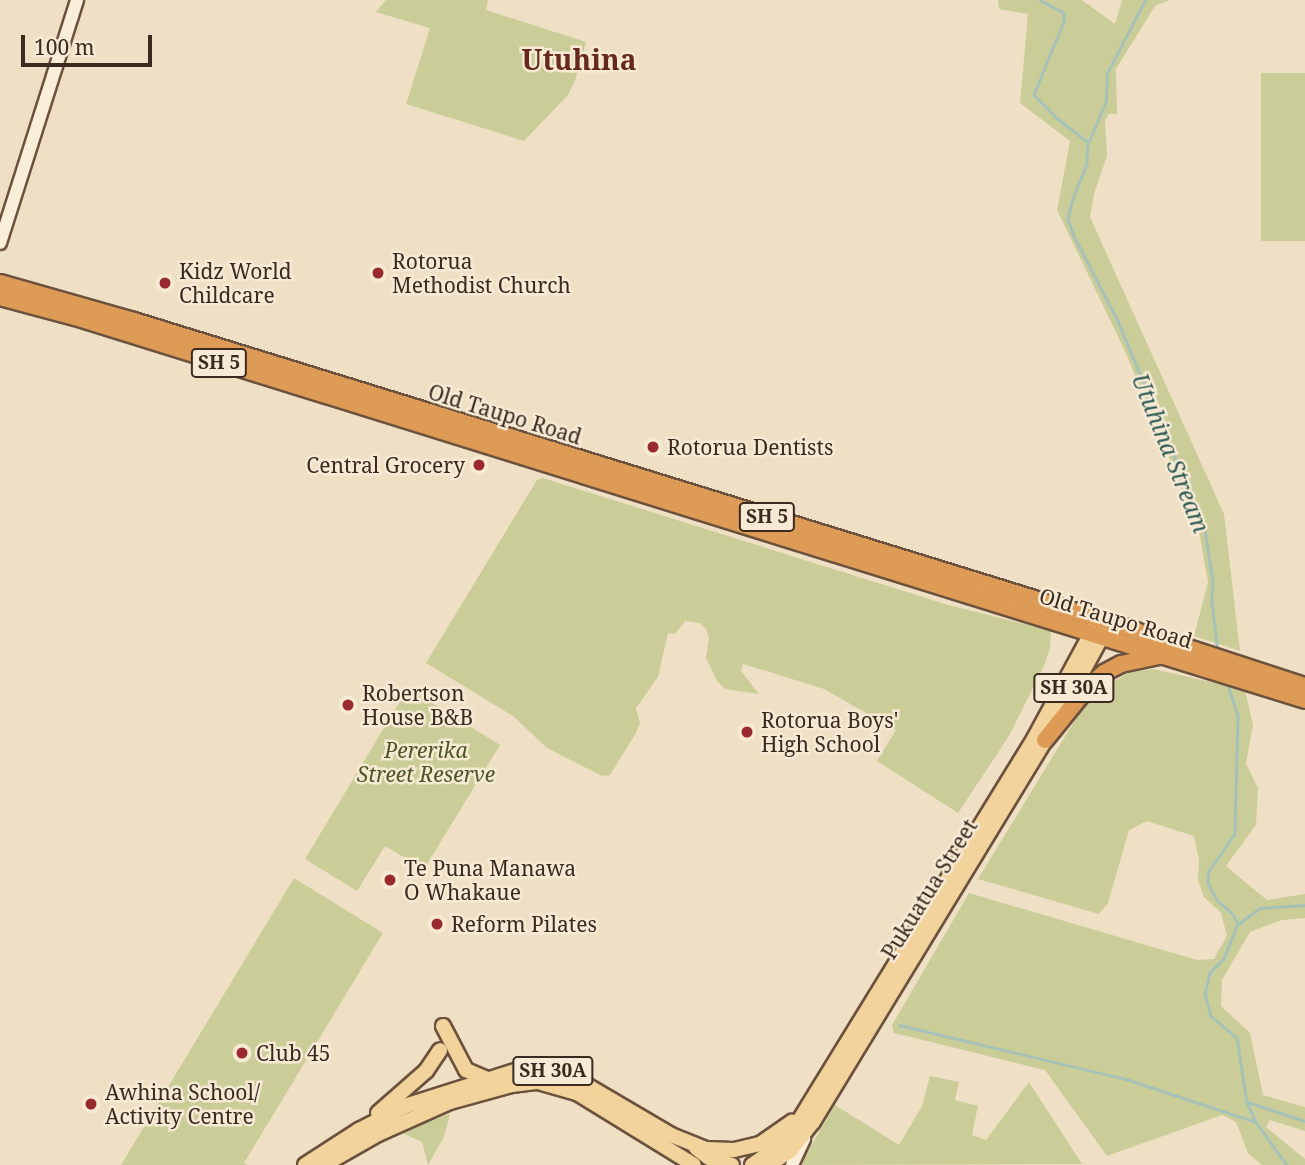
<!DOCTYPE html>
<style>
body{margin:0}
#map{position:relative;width:1305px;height:1165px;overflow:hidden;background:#efe0c5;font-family:"Noto Serif",serif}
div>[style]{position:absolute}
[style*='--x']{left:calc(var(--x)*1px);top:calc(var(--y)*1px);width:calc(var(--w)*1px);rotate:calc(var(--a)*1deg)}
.green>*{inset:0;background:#cacd98;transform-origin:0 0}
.stream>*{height:2.5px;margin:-1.25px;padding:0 1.25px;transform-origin:1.25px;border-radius:1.25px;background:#a6c2b8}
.roads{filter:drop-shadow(2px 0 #6c523e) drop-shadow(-2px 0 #6c523e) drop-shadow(0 2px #6c523e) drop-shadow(0 -2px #6c523e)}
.secondary>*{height:12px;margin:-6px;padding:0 6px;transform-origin:6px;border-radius:6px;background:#f9eed8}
.primary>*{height:14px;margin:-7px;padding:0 7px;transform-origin:7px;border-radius:7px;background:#f2d39c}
.highway>*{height:16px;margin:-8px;padding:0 8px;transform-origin:8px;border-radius:8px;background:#de9b55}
.dots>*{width:19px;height:19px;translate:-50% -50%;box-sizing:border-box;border:4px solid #f6ead4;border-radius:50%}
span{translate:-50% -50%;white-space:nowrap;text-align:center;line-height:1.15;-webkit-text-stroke:5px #f6ead4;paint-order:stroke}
.shield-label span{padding:2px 5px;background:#f6ead4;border:2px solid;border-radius:5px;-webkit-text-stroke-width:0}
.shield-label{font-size:19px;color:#3a2a1f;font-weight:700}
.poi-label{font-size:21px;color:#3a2a1f}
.left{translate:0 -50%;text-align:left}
.right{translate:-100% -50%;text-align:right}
.street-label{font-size:21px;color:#3a2a1f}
.park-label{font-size:21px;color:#4c5625;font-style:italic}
.water-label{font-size:23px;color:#2e5954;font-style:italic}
.district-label{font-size:28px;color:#67291e;font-weight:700}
.scale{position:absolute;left:21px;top:35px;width:131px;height:32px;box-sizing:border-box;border:4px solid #3a2a1f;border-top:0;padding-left:9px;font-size:21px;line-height:24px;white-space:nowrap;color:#3a2a1f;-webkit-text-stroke:5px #f6ead4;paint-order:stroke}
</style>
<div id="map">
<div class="green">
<i style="clip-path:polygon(386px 0,488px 0,486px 10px,586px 42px,575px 81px,568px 95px,524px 141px,406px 104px,430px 28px,376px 12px)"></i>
<i style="clip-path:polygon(998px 0,1082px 0,1115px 24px,1122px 0,1170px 0,1155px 6px,1116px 69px,1117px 114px,1109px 114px,1105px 121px,1107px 156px,1094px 194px,1090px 217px,1224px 514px,1240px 651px,1194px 636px,1208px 582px,1199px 531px,1125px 351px,1057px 210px,1070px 141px,1020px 103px,1028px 14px,999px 9px)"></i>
<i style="left:1305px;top:73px;width:168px;height:44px;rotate:90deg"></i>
<i style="clip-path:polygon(543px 478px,945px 604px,1051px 631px,1050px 649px,1044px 666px,1009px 736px,958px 813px,877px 761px,896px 730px,824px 689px,743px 664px,741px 671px,759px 694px,725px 689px,717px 681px,706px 658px,709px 638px,706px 629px,700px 623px,685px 621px,675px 634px,668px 633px,658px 677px,636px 708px,640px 723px,636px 733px,610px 775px,602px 776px,547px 748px,513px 716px,426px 663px,537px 480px)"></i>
<i style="clip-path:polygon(1154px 669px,1245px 690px,1253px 725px,1246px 764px,1258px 788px,1256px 825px,1226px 866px,1267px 900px,1305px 894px,1305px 918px,1282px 920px,1250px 932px,1222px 980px,1221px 1006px,1250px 1033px,1263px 1095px,1305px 1107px,1305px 1131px,1270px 1120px,1266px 1127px,1305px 1159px,1305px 1165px,1262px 1165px,1248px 1153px,1236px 1122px,1222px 1115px,1107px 1156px,1045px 1070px,894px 1033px,892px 1025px,969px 893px,1197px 960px,1214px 959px,1227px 936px,1221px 913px,1204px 897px,1198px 881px,1199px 860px,1194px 836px,1147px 821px,1129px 830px,1108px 903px,1099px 914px,978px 879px,1083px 707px,1103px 687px,1131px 672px)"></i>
<i style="clip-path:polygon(408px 688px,500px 745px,424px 869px,385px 846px,357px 891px,305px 859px)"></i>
<i style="clip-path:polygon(294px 878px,383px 933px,244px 1163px,248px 1165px,121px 1165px)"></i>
<i style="clip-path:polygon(930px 1076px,959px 1082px,955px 1100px,978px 1106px,972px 1135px,986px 1140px,1029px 1082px,1082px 1164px,800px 1165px,835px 1105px,899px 1145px,922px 1106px)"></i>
<i style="clip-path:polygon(450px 1114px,444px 1137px,428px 1165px,422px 1142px,400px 1132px)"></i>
</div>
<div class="stream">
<i style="--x:1040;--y:0;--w:26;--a:28"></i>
<i style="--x:1063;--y:12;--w:7;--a:74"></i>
<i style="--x:1065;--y:19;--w:82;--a:112.2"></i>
<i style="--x:1034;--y:95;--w:33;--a:45"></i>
<i style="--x:1057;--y:118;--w:39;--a:38"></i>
<i style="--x:1088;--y:142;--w:22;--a:93"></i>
<i style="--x:1087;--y:164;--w:37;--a:112"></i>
<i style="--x:1073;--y:198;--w:22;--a:103"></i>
<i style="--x:1068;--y:219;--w:18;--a:71"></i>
<i style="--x:1074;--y:236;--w:96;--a:62.6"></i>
<i style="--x:1118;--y:321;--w:226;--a:67.4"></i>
<i style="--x:1205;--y:530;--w:52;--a:81.1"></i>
<i style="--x:1213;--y:581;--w:21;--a:93"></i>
<i style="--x:1212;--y:602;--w:50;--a:83.2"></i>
<i style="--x:1089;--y:141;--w:43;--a:-67"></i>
<i style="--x:1106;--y:101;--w:28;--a:-88"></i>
<i style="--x:1107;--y:73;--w:82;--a:-62.5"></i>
<i style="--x:1227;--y:682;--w:36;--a:72"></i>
<i style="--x:1238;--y:716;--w:118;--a:91.5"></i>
<i style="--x:1235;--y:834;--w:45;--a:125.1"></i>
<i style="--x:1209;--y:871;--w:12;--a:95"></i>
<i style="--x:1208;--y:883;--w:19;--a:62"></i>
<i style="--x:1217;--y:900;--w:21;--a:41"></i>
<i style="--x:1233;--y:914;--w:11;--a:63"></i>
<i style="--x:1238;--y:924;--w:38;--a:112"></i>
<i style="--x:1224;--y:959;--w:20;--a:135"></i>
<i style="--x:1210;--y:973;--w:22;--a:103"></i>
<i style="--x:1205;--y:994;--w:23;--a:75"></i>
<i style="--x:1211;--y:1016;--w:34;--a:40"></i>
<i style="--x:1237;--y:1038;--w:65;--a:81.1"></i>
<i style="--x:1247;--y:1102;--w:22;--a:66"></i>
<i style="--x:1256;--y:1122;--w:53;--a:54.2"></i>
<i style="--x:1238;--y:924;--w:27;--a:-36"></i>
<i style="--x:1260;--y:908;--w:45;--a:-3.8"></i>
<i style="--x:899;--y:1025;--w:233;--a:13.4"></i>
<i style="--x:1126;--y:1079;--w:137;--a:18.3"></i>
<i style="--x:1248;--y:1102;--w:60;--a:18.4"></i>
</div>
<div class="roads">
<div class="secondary">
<i style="--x:0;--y:243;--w:255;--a:-72.4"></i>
<i style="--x:792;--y:1165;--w:29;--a:-65"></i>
</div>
<div class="primary">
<i style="--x:1060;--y:713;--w:96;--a:-61.3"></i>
<i style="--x:443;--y:1026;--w:50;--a:62.4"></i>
<i style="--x:466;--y:1070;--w:21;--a:23"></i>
<i style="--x:378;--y:1113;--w:64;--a:-41.2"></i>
<i style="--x:426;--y:1071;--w:25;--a:-56"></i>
<i style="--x:696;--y:1148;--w:16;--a:38"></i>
<i style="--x:709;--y:1158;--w:24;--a:17"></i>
<i style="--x:305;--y:1165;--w:64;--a:-32.9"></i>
<i style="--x:359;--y:1130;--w:55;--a:-27"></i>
<i style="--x:408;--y:1105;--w:119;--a:-17.7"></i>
<i style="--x:521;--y:1069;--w:25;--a:2"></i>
<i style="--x:546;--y:1070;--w:26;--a:13"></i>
<i style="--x:571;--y:1076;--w:116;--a:30.5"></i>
<i style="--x:671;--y:1135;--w:37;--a:22"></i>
<i style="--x:705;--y:1149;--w:29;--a:2"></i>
<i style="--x:734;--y:1150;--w:27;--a:-13"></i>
<i style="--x:760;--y:1144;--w:39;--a:-35"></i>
<i style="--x:324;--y:1165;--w:62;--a:-29.9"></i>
<i style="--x:378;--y:1134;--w:79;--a:-24"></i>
<i style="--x:450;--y:1102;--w:64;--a:-15.3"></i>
<i style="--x:512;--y:1085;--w:26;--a:-7"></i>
<i style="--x:538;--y:1082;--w:41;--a:15.8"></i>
<i style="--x:577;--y:1093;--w:137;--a:31.6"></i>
<i style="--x:752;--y:1165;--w:33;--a:-35"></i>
<i style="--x:779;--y:1146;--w:23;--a:-49"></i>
<i style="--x:794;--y:1129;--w:460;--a:-58.4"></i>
<i style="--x:1035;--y:737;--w:126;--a:-61.6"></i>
<i style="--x:769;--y:1165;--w:25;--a:-34"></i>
<i style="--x:790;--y:1151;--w:37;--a:-52"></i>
<i style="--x:813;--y:1122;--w:458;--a:-58.7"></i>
</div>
<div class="highway">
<i style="--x:0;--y:283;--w:139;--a:15.8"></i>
<i style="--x:134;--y:321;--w:1020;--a:17.16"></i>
<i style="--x:1109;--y:622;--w:206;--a:18.1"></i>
<i style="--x:0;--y:297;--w:85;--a:15"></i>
<i style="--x:82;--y:319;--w:1281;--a:17.3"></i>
<i style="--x:1045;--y:740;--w:67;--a:-51.1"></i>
<i style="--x:1087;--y:688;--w:23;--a:-41"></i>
<i style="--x:1104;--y:673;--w:19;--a:-28"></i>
<i style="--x:1121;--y:664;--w:44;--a:-11.8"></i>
</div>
</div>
<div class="dots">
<i style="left:378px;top:273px;background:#992a30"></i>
<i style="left:165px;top:283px;background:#992a30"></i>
<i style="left:653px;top:447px;background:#992a30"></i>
<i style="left:479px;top:465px;background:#992a30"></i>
<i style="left:348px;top:705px;background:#992a30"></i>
<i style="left:747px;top:732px;background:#992a30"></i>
<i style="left:390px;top:880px;background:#992a30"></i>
<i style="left:437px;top:924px;background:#992a30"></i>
<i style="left:242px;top:1053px;background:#992a30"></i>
<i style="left:91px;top:1104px;background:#992a30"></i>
</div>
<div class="shield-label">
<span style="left:219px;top:363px">SH 5</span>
<span style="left:767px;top:517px">SH 5</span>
<span style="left:1074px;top:688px">SH 30A</span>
<span style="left:553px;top:1071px">SH 30A</span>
</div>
<div class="poi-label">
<span class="left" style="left:392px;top:273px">Rotorua<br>Methodist Church</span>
<span class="left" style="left:179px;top:283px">Kidz World<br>Childcare</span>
<span class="left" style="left:667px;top:447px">Rotorua Dentists</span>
<span class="right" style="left:465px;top:465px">Central Grocery</span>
<span class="left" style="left:362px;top:705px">Robertson<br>House B&amp;B</span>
<span class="left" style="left:761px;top:732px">Rotorua Boys'<br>High School</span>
<span class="left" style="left:404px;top:880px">Te Puna Manawa<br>O Whakaue</span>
<span class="left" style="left:451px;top:924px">Reform Pilates</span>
<span class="left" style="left:256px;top:1053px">Club 45</span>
<span class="left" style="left:105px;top:1104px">Awhina School/<br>Activity Centre</span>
</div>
<div class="street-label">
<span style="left:505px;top:414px;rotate:17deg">Old Taupo Road</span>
<span style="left:1116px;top:618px;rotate:17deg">Old Taupo Road</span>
<span style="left:929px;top:889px;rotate:-58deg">Pukuatua Street</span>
</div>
<div class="park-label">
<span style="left:426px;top:762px">Pererika<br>Street Reserve</span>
</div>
<div class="water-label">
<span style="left:1171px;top:453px;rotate:68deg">Utuhina Stream</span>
</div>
<div class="district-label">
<span style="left:579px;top:59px">Utuhina</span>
</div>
<div class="scale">100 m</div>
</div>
